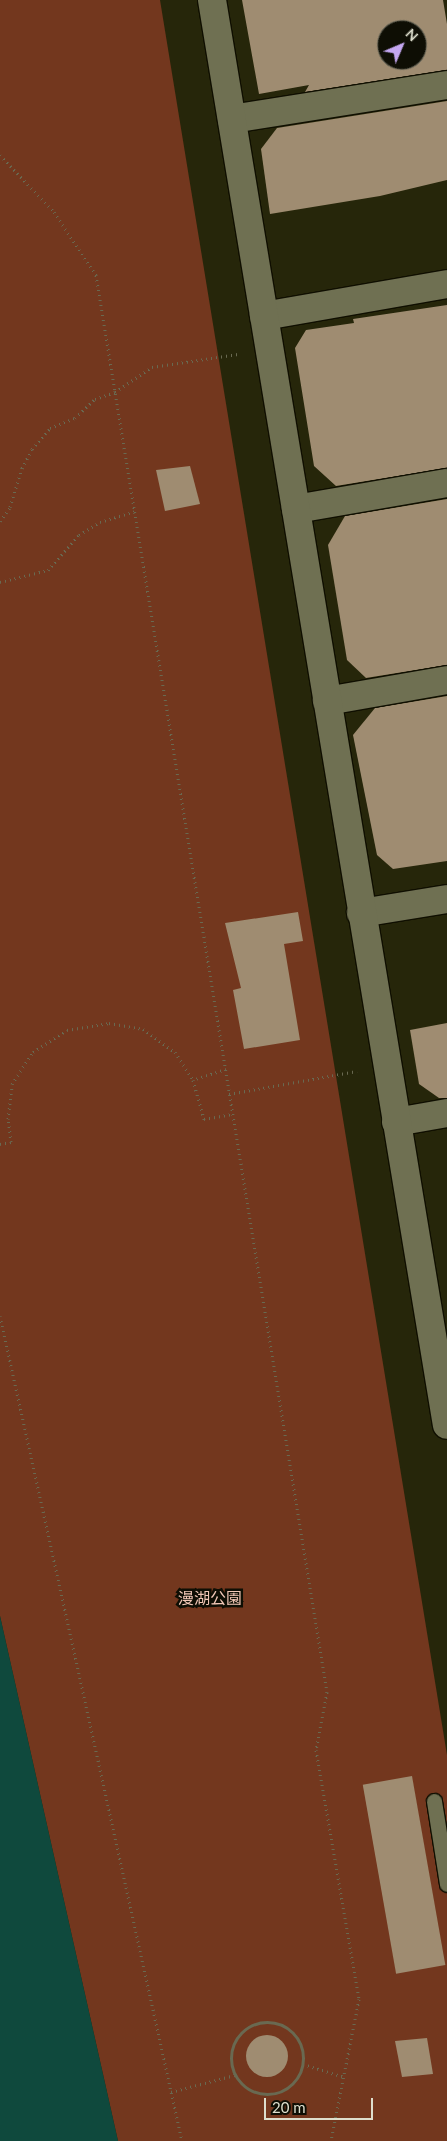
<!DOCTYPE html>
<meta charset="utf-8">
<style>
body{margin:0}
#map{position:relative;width:447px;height:2141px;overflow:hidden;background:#26260a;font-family:Lato,"Noto Sans JP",sans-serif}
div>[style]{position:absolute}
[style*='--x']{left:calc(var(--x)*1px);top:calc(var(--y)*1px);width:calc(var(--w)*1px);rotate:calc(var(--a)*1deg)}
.green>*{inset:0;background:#73371e}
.water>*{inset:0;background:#0f493d}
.building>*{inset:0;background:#9f8c71;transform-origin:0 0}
.round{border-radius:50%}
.path>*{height:3px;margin-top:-1.5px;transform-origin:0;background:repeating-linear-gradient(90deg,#696951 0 1px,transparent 0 5px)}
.path>.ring{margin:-1.5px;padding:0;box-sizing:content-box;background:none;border:3px solid #696951;border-radius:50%}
.roads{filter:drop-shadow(1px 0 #100f00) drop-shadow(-1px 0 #100f00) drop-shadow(0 1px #100f00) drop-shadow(0 -1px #100f00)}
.service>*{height:15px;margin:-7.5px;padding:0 7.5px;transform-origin:7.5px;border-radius:7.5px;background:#6f7052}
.minor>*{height:28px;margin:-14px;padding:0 14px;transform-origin:14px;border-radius:14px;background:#6f7052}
.tertiary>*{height:28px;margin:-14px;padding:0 14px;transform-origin:14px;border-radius:14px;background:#6f7052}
span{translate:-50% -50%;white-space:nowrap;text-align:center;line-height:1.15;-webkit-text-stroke:5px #0e0e04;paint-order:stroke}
.park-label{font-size:16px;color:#f1c7b6}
.north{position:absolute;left:377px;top:20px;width:50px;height:50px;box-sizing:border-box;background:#0e0e04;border:1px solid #616154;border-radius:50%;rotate:45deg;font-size:14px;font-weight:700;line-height:20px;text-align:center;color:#dddecd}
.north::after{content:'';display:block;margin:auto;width:18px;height:22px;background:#c4a7f1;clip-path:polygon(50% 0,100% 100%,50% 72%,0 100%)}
.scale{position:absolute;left:264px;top:2098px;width:109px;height:22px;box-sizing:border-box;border:2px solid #dddecd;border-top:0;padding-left:6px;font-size:15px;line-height:18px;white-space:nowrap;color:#dddecd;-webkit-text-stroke:4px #0e0e04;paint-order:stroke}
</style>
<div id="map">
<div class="green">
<i style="clip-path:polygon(0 0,160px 0,447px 1755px,447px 2141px,118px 2141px,0 1616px)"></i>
</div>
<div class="water">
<i style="clip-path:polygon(0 1616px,118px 2141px,0 2141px)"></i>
</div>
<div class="building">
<i style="clip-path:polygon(evenodd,242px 0,443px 0,447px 24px,447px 70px,305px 92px,309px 85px,259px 94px,242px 0,387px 30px,417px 30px,417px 60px,387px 60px,387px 30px)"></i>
<i style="clip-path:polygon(447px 101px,447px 180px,380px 196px,270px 214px,261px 149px,277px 128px)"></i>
<i style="clip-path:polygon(447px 305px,447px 468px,336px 486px,314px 466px,295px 348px,306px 330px,354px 323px,353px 319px)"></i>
<i style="clip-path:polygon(190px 466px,200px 504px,165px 511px,156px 470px)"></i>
<i style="clip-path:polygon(447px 499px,447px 665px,366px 678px,347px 660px,328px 545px,345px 516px)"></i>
<i style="clip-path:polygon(447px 696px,447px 861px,393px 869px,377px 855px,353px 735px,375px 708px)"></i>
<i style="clip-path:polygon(298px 912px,303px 941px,284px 944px,300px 1040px,244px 1049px,233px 990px,241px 988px,225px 923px)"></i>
<i style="clip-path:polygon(447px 1023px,447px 1098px,439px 1098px,419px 1084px,410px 1030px)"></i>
<i style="left:412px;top:1776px;width:192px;height:50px;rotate:80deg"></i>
<i class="round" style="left:246px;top:2035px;width:42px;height:42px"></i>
<i style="clip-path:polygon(427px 2038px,433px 2074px,402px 2077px,395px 2041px)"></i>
</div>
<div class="path">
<i style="--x:0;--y:155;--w:79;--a:46.5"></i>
<i style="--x:54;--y:212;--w:76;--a:56.3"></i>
<i style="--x:96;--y:275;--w:1436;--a:80.74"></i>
<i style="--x:327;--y:1692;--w:59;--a:100.7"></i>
<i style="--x:316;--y:1750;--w:253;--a:80.2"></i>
<i style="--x:359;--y:1999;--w:145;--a:101.2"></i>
<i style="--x:0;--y:521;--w:17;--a:-54"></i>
<i style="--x:10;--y:507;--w:41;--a:-72.9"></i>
<i style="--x:22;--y:468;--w:21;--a:-62"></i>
<i style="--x:32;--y:449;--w:28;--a:-49"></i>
<i style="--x:50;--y:428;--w:27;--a:-22"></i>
<i style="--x:75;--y:418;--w:28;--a:-44"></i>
<i style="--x:95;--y:399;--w:21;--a:-19"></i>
<i style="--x:115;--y:392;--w:45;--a:-34"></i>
<i style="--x:152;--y:367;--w:87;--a:-8.6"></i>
<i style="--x:0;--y:582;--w:49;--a:-14"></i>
<i style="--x:48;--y:570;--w:47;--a:-48.5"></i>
<i style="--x:79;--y:535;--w:25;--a:-32"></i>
<i style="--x:100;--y:522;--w:37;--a:-17"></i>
<i style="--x:226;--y:1069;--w:35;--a:162"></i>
<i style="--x:193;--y:1080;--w:41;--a:74.2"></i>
<i style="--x:204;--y:1119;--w:29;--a:-10"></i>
<i style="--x:229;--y:1094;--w:130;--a:-10.2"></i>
<i style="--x:0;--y:1144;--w:11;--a:-10"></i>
<i style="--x:11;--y:1142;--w:23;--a:-97"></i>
<i style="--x:8;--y:1119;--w:35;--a:-83"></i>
<i style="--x:12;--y:1084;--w:38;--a:-57"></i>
<i style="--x:33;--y:1052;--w:40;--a:-32.9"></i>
<i style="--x:67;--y:1030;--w:43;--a:-9.5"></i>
<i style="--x:109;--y:1023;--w:35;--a:10"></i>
<i style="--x:143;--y:1029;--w:39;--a:36"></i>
<i style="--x:175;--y:1052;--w:33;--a:57"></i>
<i style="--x:0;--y:1316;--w:845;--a:77.56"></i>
<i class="ring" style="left:231px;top:2022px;width:69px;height:69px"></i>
<i style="--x:303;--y:2064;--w:43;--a:17.6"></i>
<i style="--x:171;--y:2092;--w:66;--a:-14.9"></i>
</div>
<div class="roads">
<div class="service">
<i style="--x:434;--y:1801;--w:84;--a:81.1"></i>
</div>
<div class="minor">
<i style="--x:232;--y:119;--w:218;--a:-9"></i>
<i style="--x:264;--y:316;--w:186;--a:-9.9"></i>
<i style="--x:296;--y:509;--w:153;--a:-9.8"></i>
<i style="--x:327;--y:701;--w:122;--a:-9.9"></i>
<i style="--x:361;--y:913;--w:87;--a:-9.2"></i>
<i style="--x:396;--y:1122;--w:52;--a:-10"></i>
</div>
<div class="tertiary">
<i style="--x:212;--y:0;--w:1444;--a:80.64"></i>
</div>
</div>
<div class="park-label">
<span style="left:210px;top:1598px">漫湖公園</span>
</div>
<div class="north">N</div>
<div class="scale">20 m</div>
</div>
